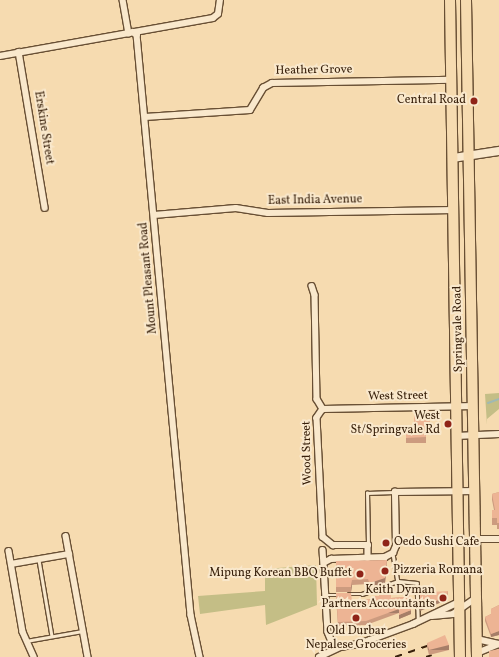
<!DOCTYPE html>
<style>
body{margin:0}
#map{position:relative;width:499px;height:657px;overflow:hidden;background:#f6dbb0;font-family:Vollkorn,serif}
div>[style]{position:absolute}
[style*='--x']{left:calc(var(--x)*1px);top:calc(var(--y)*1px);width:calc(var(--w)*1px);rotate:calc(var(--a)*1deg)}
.green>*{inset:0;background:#c4be86}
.stream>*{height:2px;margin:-1px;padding:0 1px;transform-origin:1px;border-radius:1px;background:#9fb9b4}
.roads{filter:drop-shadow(1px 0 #684f34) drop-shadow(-1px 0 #684f34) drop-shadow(0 1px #684f34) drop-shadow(0 -1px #684f34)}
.lane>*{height:2.5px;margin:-1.25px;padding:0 1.25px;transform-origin:1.25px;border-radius:1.25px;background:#f9e8cc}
.street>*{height:5.5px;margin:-2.75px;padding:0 2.75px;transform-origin:2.75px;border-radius:2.75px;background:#f9e8cc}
.secondary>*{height:8px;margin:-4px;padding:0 4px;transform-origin:4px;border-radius:4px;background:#f9e8cc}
.highway>*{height:10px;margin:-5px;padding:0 5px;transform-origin:5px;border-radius:5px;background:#f6dbb0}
.rail>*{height:2px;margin-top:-1px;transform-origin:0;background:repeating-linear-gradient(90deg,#38200b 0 7px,transparent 0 14px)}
.wall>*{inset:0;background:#cc9b7f}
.shaded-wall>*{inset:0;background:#a67e68;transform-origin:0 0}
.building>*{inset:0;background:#edb494}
.dots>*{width:11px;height:11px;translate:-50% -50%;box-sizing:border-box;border:2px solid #f9e8cc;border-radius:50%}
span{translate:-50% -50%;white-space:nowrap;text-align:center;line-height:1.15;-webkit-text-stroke:4px #f9e8cc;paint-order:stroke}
.street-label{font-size:12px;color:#38200b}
.poi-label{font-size:12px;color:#38200b}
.right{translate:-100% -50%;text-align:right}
.left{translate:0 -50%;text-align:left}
</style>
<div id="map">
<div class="green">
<i style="clip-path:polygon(499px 393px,499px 409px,487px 419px,487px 425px,485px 394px)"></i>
<i style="clip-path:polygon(316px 565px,317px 605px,266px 625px,265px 605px,200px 614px,198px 596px,265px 591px,265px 569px)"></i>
</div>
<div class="stream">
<i style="--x:488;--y:403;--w:12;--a:-20"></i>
</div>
<div class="roads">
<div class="lane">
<i style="--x:368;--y:544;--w:51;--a:-91.1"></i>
<i style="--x:367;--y:493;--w:27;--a:-2"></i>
<i style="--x:393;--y:554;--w:27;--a:80"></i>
<i style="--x:39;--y:560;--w:77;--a:80.3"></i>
<i style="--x:349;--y:594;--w:13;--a:0"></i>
<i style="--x:362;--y:594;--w:38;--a:-20"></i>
<i style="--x:398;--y:581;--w:19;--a:6"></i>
<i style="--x:417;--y:583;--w:38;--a:88"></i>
<i style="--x:327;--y:595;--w:13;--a:0"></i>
<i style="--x:26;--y:641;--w:57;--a:-10.1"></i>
</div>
<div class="street">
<i style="--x:123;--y:0;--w:34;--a:80"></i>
<i style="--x:133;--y:32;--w:5;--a:37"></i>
<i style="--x:137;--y:35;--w:583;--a:84.68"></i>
<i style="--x:191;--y:615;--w:43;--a:77.9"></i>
<i style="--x:19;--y:52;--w:158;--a:80.5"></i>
<i style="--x:0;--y:56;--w:216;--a:-10.1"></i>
<i style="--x:213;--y:18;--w:6;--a:-39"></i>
<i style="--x:218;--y:14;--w:14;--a:-82"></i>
<i style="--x:145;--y:117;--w:105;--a:-3.8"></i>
<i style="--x:250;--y:110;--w:26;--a:-59"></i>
<i style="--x:263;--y:88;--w:10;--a:-29"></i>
<i style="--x:272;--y:83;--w:180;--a:-1"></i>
<i style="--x:154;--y:215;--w:82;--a:-4.9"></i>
<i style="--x:236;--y:208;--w:32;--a:9"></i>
<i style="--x:268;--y:213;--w:186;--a:-0.9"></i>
<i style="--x:312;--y:286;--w:9;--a:72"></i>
<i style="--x:315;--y:295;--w:104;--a:88.9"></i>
<i style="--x:317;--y:399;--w:12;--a:59"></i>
<i style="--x:323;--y:409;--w:11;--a:124"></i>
<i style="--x:317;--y:418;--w:119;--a:87.1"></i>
<i style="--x:323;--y:537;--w:13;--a:39"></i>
<i style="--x:333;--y:545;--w:35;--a:0"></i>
<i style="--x:368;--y:545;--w:13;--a:90"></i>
<i style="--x:323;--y:409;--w:151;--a:-1.1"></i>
<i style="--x:456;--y:436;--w:43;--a:-2.7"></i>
<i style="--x:66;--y:536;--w:123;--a:79.7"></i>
<i style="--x:477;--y:539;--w:22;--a:0"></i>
<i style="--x:323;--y:550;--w:82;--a:86.5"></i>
<i style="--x:328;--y:632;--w:18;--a:68"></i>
<i style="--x:9;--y:551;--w:82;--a:80.2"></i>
<i style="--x:23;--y:632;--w:27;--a:66"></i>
<i style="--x:325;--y:562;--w:7;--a:-27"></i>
<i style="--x:331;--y:559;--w:54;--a:-2.1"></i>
<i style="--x:385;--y:557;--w:9;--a:-27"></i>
<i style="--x:393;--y:553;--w:8;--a:-67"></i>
<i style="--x:396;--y:546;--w:54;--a:-91.1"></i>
<i style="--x:395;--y:492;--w:80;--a:-0.7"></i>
<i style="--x:11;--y:564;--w:59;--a:-9.8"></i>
<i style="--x:432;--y:616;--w:21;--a:-5"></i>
<i style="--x:453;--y:614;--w:28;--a:-35"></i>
<i style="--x:477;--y:639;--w:23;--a:13"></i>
<i style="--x:477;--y:653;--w:24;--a:-22"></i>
<i style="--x:319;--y:657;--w:23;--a:-25"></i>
<i style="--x:340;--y:647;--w:19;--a:-9"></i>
<i style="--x:359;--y:644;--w:58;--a:-20.3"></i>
<i style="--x:413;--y:624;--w:51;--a:-25.6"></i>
</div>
<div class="secondary">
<i style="--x:453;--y:158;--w:47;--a:-8.7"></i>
</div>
<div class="highway">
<i style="--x:450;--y:0;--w:657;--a:89.13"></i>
<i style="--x:466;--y:0;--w:657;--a:89.04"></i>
</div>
</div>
<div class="rail">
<i style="--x:395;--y:657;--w:40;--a:-18.9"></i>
<i style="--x:426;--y:657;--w:6;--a:-18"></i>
</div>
<div class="wall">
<i style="clip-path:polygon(429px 410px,430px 432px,426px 432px,426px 443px,406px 443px,406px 429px,414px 429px)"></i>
<i style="clip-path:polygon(499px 492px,499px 529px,497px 529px,497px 525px,492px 525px,492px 510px,494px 510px,492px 500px,492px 494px)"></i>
<i style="clip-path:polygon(336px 561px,387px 565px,385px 583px,373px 587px,369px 587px,368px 584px,352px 585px,351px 592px,336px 592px)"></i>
<i style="clip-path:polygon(386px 590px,391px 598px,404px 597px,411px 614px,399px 619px,399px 613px,366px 625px,338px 626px,336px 597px,352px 601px,372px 599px,379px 596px)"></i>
<i style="clip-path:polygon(499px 605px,499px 635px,491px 637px,485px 621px,485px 617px,491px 614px,491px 609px)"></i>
<i style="clip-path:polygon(427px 643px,449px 650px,429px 655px,427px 647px)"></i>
</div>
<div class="shaded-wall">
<i style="clip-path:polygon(387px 560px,385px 583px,373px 587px,373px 582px)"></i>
<i style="clip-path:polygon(352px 580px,352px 585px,351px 592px,351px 587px)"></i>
<i style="clip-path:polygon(448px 591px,447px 600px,420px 611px,420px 607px)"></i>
<i style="left:399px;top:609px;width:4px;height:35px;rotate:90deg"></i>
<i style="clip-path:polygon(411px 610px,411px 614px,399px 619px,399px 615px)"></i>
<i style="clip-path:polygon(499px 631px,499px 635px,491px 637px,491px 634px)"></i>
<i style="left:449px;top:645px;width:5px;height:21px;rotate:90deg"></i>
</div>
<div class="building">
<i style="clip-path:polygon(429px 410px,430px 426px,425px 426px,426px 437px,406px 438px,406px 429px,414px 429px,414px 411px)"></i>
<i style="clip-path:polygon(499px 492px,499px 523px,497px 523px,497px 518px,492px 518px,492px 510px,495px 510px,492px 494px)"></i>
<i style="clip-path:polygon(387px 560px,385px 578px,373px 582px,369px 582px,368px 579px,352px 580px,351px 587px,336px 587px,336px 561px)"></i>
<i style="clip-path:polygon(385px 584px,386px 590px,391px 590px,391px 598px,404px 597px,404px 590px,409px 590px,411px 610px,399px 615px,399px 609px,366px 621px,338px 622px,336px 593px,351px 593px,352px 601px,372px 599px,372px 596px,379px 596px,379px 587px)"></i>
<i style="clip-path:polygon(420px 587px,429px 587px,432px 592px,448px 591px,447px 597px,420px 607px)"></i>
<i style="clip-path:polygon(499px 605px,499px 631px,491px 634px,485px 617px,491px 614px,491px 609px)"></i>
<i style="clip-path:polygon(445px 635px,449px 645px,429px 650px,427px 643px)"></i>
<i style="clip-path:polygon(499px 649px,499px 657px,489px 657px,489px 651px)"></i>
</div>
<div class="dots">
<i style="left:474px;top:101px;background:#8f2418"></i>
<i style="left:448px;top:424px;background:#8f2418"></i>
<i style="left:386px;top:543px;background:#8f2418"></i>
<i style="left:385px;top:571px;background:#8f2418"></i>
<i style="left:360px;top:574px;background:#8f2418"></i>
<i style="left:443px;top:598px;background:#8f2418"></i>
<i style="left:356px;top:618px;background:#8f2418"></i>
</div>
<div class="street-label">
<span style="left:314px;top:71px;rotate:-1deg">Heather Grove</span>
<span style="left:43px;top:128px;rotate:81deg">Erskine Street</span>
<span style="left:315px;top:201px;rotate:-1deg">East India Avenue</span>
<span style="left:149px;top:278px;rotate:-95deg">Mount Pleasant Road</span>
<span style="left:459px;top:329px;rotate:-91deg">Springvale Road</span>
<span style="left:398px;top:397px;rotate:-1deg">West Street</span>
<span style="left:308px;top:453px;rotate:-91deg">Wood Street</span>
</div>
<div class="poi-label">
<span class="right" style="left:466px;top:101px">Central Road</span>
<span class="right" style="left:440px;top:424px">West<br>St/Springvale Rd</span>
<span class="left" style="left:394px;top:543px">Oedo Sushi Cafe</span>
<span class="left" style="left:393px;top:571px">Pizzeria Romana</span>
<span class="right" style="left:352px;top:574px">Mipung Korean BBQ Buffet</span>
<span class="right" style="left:435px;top:598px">Keith Dyman<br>Partners Accountants</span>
<span style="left:356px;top:639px">Old Durbar<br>Nepalese Groceries</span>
</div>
</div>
